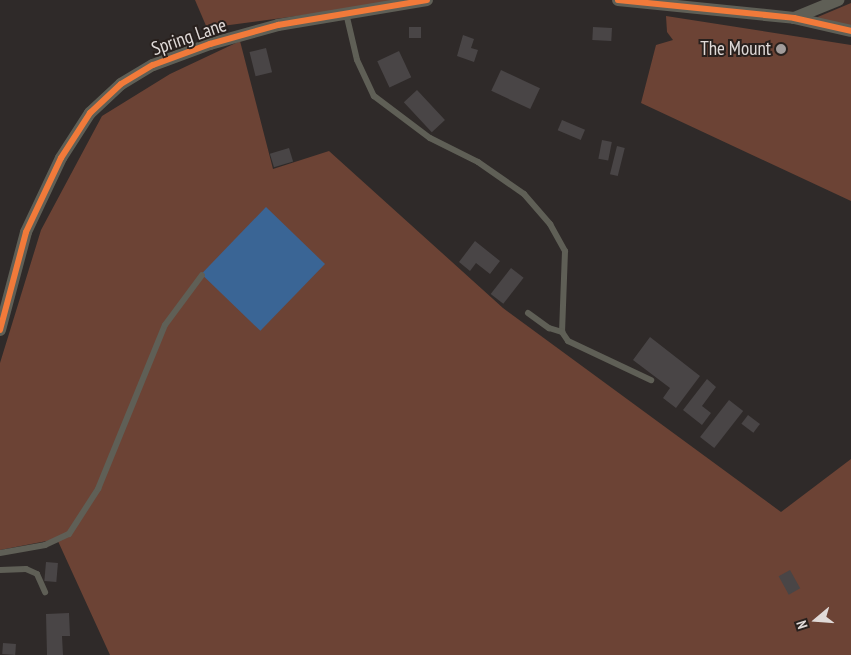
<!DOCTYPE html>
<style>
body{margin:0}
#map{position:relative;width:851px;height:655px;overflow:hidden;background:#2f2a29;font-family:"PT Sans Narrow",sans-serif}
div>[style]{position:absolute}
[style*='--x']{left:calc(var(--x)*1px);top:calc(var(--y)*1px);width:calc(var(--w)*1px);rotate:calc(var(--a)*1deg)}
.green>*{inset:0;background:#6c4335}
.water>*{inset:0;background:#3a6595;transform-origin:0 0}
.building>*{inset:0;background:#494546;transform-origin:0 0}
.service>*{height:6px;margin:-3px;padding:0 3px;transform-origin:3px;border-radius:3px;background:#5f5f56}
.minor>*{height:12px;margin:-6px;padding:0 6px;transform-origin:6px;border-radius:6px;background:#5f5f56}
.cycleway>*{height:6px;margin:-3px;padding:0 3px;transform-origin:3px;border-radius:3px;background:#f17a3a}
.dots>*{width:14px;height:14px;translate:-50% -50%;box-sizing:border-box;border:2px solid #28201d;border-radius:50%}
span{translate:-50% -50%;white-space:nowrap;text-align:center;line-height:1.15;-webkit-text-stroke:4px #28201d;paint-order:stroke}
.street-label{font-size:19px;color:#e0dad8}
.poi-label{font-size:19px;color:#e0dad8}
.right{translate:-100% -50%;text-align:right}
.north{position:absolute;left:791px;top:595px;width:50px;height:50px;-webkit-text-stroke:4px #28201d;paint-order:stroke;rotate:252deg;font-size:14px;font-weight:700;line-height:20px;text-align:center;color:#e0dad8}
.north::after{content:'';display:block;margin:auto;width:18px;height:22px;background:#e0dad8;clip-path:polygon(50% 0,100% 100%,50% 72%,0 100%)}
</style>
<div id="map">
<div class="green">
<i style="clip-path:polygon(195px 0,417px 0,207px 28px)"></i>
<i style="clip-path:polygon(851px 3px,851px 30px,813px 19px)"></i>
<i style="clip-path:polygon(666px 16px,851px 45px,851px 201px,641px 103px,656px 45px,673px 40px,667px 32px)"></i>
<i style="clip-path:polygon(240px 41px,273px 169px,329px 151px,503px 308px,781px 512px,851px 459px,851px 655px,110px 655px,57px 539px,0 550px,0 363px,41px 230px,102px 116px,170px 74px)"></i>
</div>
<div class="water">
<i style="left:266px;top:207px;width:82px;height:93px;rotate:44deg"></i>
</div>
<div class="building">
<i style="left:409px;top:27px;width:12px;height:11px"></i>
<i style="left:593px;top:27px;width:19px;height:13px;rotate:3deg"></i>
<i style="clip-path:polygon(463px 35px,474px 39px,471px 48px,478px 50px,474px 62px,457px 56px)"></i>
<i style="left:266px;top:48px;width:25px;height:17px;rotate:76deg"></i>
<i style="left:399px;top:51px;width:29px;height:24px;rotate:65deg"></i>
<i style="left:501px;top:70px;width:43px;height:23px;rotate:25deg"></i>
<i style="left:417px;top:90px;width:41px;height:18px;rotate:47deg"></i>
<i style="left:562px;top:120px;width:25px;height:11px;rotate:23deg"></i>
<i style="left:602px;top:140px;width:10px;height:19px;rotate:11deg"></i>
<i style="left:617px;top:146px;width:8px;height:29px;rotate:14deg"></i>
<i style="left:289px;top:148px;width:14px;height:20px;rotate:73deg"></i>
<i style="clip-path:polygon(475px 241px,500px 261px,490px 274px,476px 263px,470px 271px,459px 262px)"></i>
<i style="left:511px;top:268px;width:16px;height:33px;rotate:38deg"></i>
<i style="clip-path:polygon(650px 337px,700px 376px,676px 408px,663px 398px,670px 388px,633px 360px)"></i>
<i style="clip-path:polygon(707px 379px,716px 387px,702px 406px,711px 413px,702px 425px,683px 410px)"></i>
<i style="left:729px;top:400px;width:18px;height:47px;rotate:38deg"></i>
<i style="left:748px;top:415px;width:15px;height:11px;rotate:37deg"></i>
<i style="left:46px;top:562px;width:12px;height:19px;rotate:5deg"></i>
<i style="left:790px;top:570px;width:21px;height:13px;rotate:61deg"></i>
<i style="clip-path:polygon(69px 613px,70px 636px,62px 636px,63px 655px,47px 655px,46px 614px)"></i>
<i style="left:3px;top:643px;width:13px;height:11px;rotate:4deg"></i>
</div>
<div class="service">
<i style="--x:346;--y:13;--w:48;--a:76.8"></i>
<i style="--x:357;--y:60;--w:40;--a:65"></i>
<i style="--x:374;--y:96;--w:70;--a:36.9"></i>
<i style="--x:430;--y:138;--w:54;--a:26.6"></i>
<i style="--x:478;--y:162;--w:56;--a:34.8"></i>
<i style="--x:524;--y:194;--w:40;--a:49"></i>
<i style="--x:550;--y:224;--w:31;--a:61"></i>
<i style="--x:565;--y:251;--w:81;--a:92.1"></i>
<i style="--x:562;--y:332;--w:11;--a:56"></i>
<i style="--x:568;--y:341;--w:92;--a:25.2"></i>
<i style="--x:528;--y:313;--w:26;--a:36"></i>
<i style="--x:549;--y:328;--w:14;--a:17"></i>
<i style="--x:0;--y:553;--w:46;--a:-10.1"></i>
<i style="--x:45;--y:545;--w:26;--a:-25"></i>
<i style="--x:69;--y:534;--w:54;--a:-57.2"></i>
<i style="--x:98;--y:489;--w:177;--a:-67.8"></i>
<i style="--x:165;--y:325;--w:62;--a:-53.5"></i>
<i style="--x:0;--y:570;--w:26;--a:-2"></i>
<i style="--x:26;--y:569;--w:12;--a:24"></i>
<i style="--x:37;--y:574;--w:20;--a:66"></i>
</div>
<div class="minor">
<i style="--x:618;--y:0;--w:177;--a:5.8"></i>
<i style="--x:794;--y:18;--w:58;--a:12.8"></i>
<i style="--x:794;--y:18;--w:48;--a:-22.2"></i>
<i style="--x:0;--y:330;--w:101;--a:-75.1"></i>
<i style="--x:26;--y:232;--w:82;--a:-64.7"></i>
<i style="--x:61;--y:158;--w:54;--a:-57.2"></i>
<i style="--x:90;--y:113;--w:42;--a:-43.1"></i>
<i style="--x:121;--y:84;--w:37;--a:-31"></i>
<i style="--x:153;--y:65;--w:61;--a:-20.2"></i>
<i style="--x:210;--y:44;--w:71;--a:-15.6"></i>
<i style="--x:278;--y:25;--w:151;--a:-9.5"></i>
</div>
<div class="cycleway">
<i style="--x:618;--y:0;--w:177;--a:5.8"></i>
<i style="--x:794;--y:18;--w:58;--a:12.8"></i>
<i style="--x:0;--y:330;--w:101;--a:-75.1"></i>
<i style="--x:26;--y:232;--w:82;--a:-64.7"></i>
<i style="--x:61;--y:158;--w:54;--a:-57.2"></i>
<i style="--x:90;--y:113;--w:42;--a:-43.1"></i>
<i style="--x:121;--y:84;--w:37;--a:-31"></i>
<i style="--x:153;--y:65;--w:61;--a:-20.2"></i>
<i style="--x:210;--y:44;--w:71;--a:-15.6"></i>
<i style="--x:278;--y:25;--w:151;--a:-9.5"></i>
</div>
<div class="dots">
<i style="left:781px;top:49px;background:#a29c9b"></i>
</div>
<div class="street-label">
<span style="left:189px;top:37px;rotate:-19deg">Spring Lane</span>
</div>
<div class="poi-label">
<span class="right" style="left:771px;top:49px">The Mount</span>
</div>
<div class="north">N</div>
</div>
